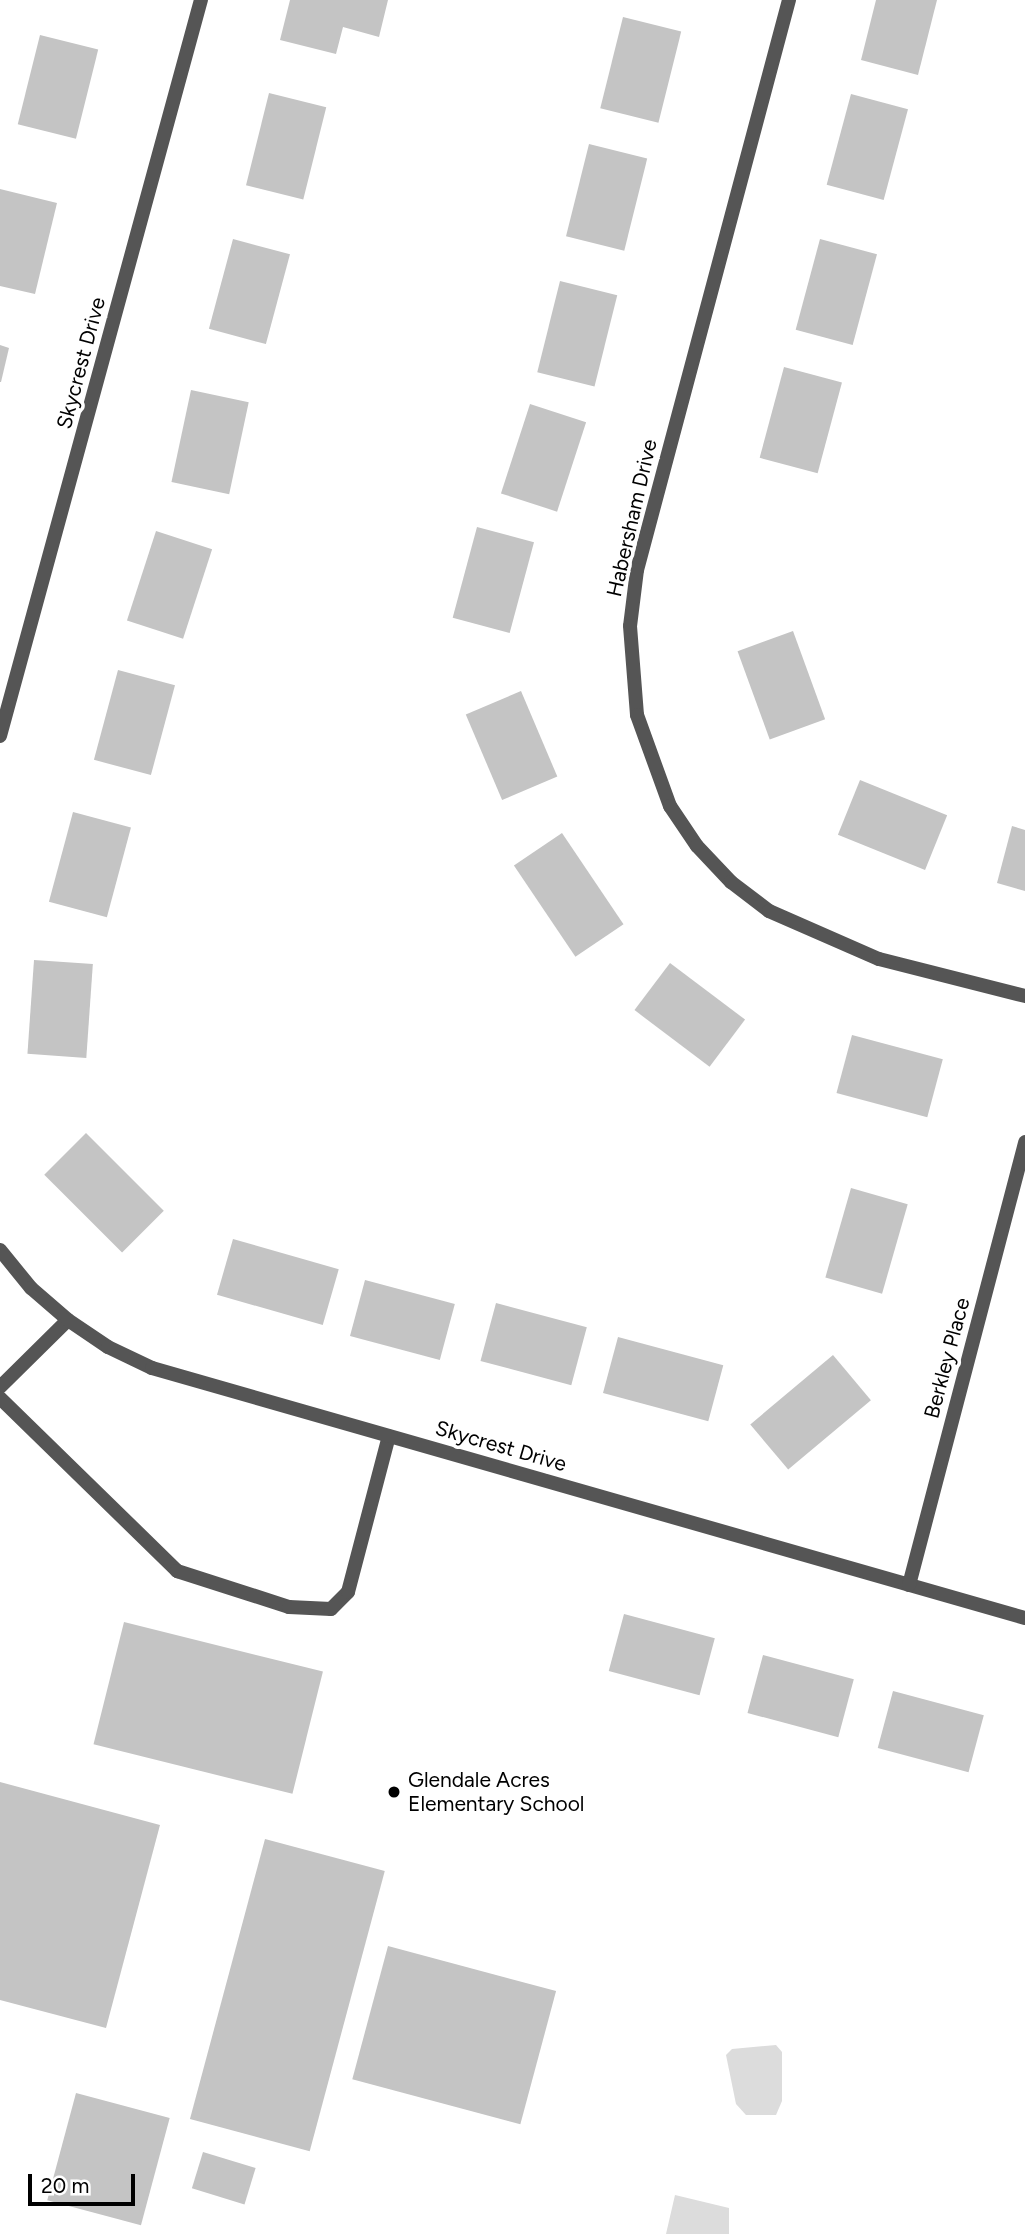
<!DOCTYPE html>
<style>
body{margin:0}
#map{position:relative;width:1025px;height:2234px;overflow:hidden;background:#fff;font-family:Figtree,sans-serif}
div>[style]{position:absolute}
[style*='--x']{left:calc(var(--x)*1px);top:calc(var(--y)*1px);width:calc(var(--w)*1px);rotate:calc(var(--a)*1deg)}
.green>*{inset:0;background:#dcdcdc}
.building>*{inset:0;background:#c4c4c4;transform-origin:0 0}
.service>*{height:14px;margin:-7px;padding:0 7px;transform-origin:7px;border-radius:7px;background:#555}
.minor>*{height:14px;margin:-7px;padding:0 7px;transform-origin:7px;border-radius:7px;background:#555}
.dots>*{width:19px;height:19px;translate:-50% -50%;box-sizing:border-box;border:4px solid #fff;border-radius:50%}
span{translate:-50% -50%;white-space:nowrap;text-align:center;line-height:1.15;-webkit-text-stroke:7px #fff;paint-order:stroke}
.street-label{font-size:21px;color:#000}
.poi-label{font-size:21px;color:#000}
.left{translate:0 -50%;text-align:left}
.scale{position:absolute;left:28px;top:2174px;width:107px;height:32px;box-sizing:border-box;border:4px solid #000;border-top:0;padding-left:9px;font-size:21px;line-height:24px;white-space:nowrap;color:#000;-webkit-text-stroke:5px #fff;paint-order:stroke}
</style>
<div id="map">
<div class="green">
<i style="clip-path:polygon(776px 2045px,782px 2052px,782px 2101px,776px 2115px,746px 2115px,736px 2104px,726px 2055px,732px 2049px)"></i>
<i style="clip-path:polygon(675px 2195px,729px 2208px,729px 2234px,666px 2234px)"></i>
</div>
<div class="building">
<i style="clip-path:polygon(290px 0,388px 0,379px 37px,343px 27px,336px 54px,280px 40px)"></i>
<i style="clip-path:polygon(876px 0,937px 0,918px 75px,861px 60px)"></i>
<i style="left:623px;top:17px;width:60px;height:94px;rotate:14deg"></i>
<i style="left:40px;top:35px;width:60px;height:92px;rotate:14deg"></i>
<i style="left:269px;top:93px;width:59px;height:95px;rotate:14deg"></i>
<i style="left:851px;top:94px;width:59px;height:94px;rotate:15deg"></i>
<i style="left:589px;top:144px;width:60px;height:95px;rotate:14deg"></i>
<i style="clip-path:polygon(0 189px,57px 203px,35px 294px,0 286px)"></i>
<i style="left:233px;top:239px;width:59px;height:93px;rotate:15deg"></i>
<i style="left:820px;top:239px;width:59px;height:94px;rotate:15deg"></i>
<i style="left:560px;top:281px;width:59px;height:94px;rotate:14deg"></i>
<i style="clip-path:polygon(0 345px,9px 348px,1px 382px,0 382px)"></i>
<i style="left:784px;top:367px;width:60px;height:94px;rotate:15deg"></i>
<i style="left:191px;top:390px;width:59px;height:94px;rotate:12deg"></i>
<i style="left:530px;top:404px;width:59px;height:94px;rotate:18deg"></i>
<i style="left:477px;top:527px;width:59px;height:94px;rotate:15deg"></i>
<i style="left:156px;top:531px;width:59px;height:94px;rotate:18deg"></i>
<i style="left:793px;top:631px;width:94px;height:59px;rotate:70deg"></i>
<i style="left:118px;top:670px;width:59px;height:93px;rotate:15deg"></i>
<i style="left:521px;top:691px;width:93px;height:60px;rotate:67deg"></i>
<i style="left:860px;top:780px;width:94px;height:59px;rotate:22deg"></i>
<i style="left:73px;top:812px;width:60px;height:93px;rotate:15deg"></i>
<i style="clip-path:polygon(1012px 826px,1025px 830px,1025px 891px,997px 883px)"></i>
<i style="left:562px;top:833px;width:110px;height:58px;rotate:56deg"></i>
<i style="left:34px;top:960px;width:59px;height:94px;rotate:4deg"></i>
<i style="left:670px;top:963px;width:94px;height:59px;rotate:37deg"></i>
<i style="left:852px;top:1035px;width:94px;height:60px;rotate:15deg"></i>
<i style="left:86px;top:1133px;width:110px;height:59px;rotate:45deg"></i>
<i style="left:851px;top:1188px;width:59px;height:93px;rotate:16deg"></i>
<i style="left:233px;top:1239px;width:110px;height:58px;rotate:16deg"></i>
<i style="left:365px;top:1280px;width:93px;height:58px;rotate:15deg"></i>
<i style="left:496px;top:1303px;width:94px;height:60px;rotate:15deg"></i>
<i style="left:618px;top:1337px;width:109px;height:58px;rotate:15deg"></i>
<i style="left:833px;top:1355px;width:59px;height:108px;rotate:50deg"></i>
<i style="left:624px;top:1614px;width:94px;height:59px;rotate:15deg"></i>
<i style="left:124px;top:1622px;width:205px;height:126px;rotate:14deg"></i>
<i style="left:763px;top:1655px;width:94px;height:60px;rotate:15deg"></i>
<i style="left:893px;top:1691px;width:94px;height:59px;rotate:15deg"></i>
<i style="clip-path:polygon(0 1782px,160px 1825px,106px 2028px,0 2000px)"></i>
<i style="left:265px;top:1839px;width:124px;height:290px;rotate:15deg"></i>
<i style="left:388px;top:1946px;width:174px;height:138px;rotate:15deg"></i>
<i style="left:76px;top:2093px;width:97px;height:111px;rotate:15deg"></i>
<i style="left:203px;top:2152px;width:55px;height:38px;rotate:17deg"></i>
</div>
<div class="service">
<i style="--x:0;--y:1387;--w:95;--a:-44.6"></i>
<i style="--x:0;--y:1398;--w:248;--a:44.3"></i>
<i style="--x:177;--y:1571;--w:118;--a:17.8"></i>
<i style="--x:289;--y:1607;--w:42;--a:2.7"></i>
<i style="--x:331;--y:1609;--w:24;--a:-45"></i>
<i style="--x:348;--y:1592;--w:161;--a:-75.3"></i>
</div>
<div class="minor">
<i style="--x:789;--y:0;--w:590;--a:104.93"></i>
<i style="--x:637;--y:570;--w:56;--a:97.1"></i>
<i style="--x:630;--y:626;--w:89;--a:85.5"></i>
<i style="--x:637;--y:715;--w:97;--a:70.1"></i>
<i style="--x:670;--y:806;--w:48;--a:56"></i>
<i style="--x:697;--y:846;--w:50;--a:46.6"></i>
<i style="--x:731;--y:882;--w:48;--a:37.3"></i>
<i style="--x:769;--y:911;--w:120;--a:23.6"></i>
<i style="--x:879;--y:959;--w:151;--a:14.2"></i>
<i style="--x:0;--y:736;--w:763;--a:-74.73"></i>
<i style="--x:0;--y:1250;--w:49;--a:50.8"></i>
<i style="--x:31;--y:1288;--w:49;--a:40.9"></i>
<i style="--x:68;--y:1320;--w:48;--a:34"></i>
<i style="--x:108;--y:1347;--w:49;--a:25.5"></i>
<i style="--x:152;--y:1368;--w:908;--a:15.98"></i>
<i style="--x:909;--y:1585;--w:458;--a:-75.3"></i>
</div>
<div class="dots">
<i style="left:394px;top:1792px;background:#000"></i>
</div>
<div class="street-label">
<span style="left:81px;top:363px;rotate:-75deg">Skycrest Drive</span>
<span style="left:632px;top:518px;rotate:-77deg">Habersham Drive</span>
<span style="left:947px;top:1358px;rotate:-75deg">Berkley Place</span>
<span style="left:501px;top:1446px;rotate:16deg">Skycrest Drive</span>
</div>
<div class="poi-label">
<span class="left" style="left:408px;top:1792px">Glendale Acres<br>Elementary School</span>
</div>
<div class="scale">20 m</div>
</div>
